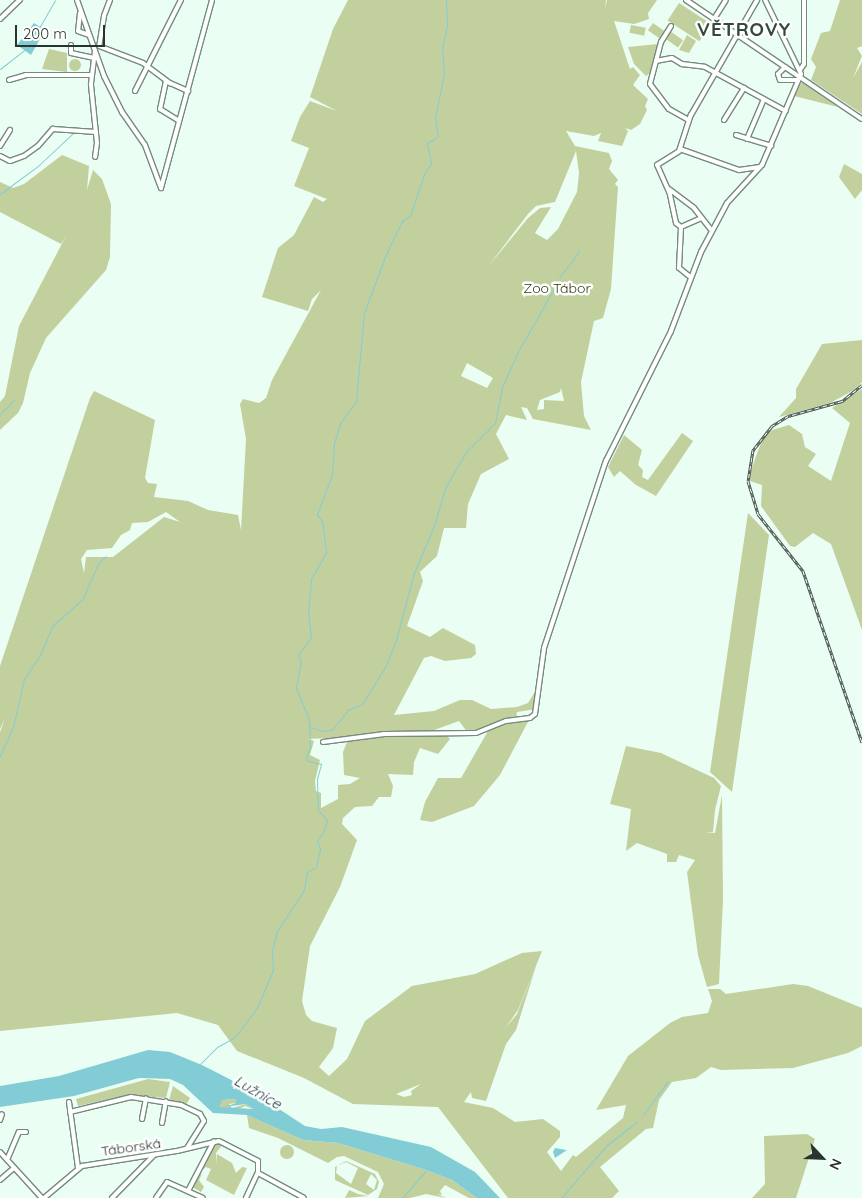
<!DOCTYPE html>
<meta charset="utf-8">
<style>
body{margin:0}
#map{position:relative;width:862px;height:1198px;overflow:hidden;background:#eafef3;font-family:Quicksand,sans-serif}
div>[style]{position:absolute}
[style*='--x']{left:calc(var(--x)*1px);top:calc(var(--y)*1px);width:calc(var(--w)*1px);rotate:calc(var(--a)*1deg)}
.green>*{inset:0;background:#c2d09d;transform-origin:0 0}
.round{border-radius:50%}
.water>*{inset:0;background:#82cdd5}
.stream>*{height:1px;margin:-0.5px;padding:0 0.5px;transform-origin:0.5px;border-radius:0.5px;background:#82cdd5}
.roads{filter:drop-shadow(1px 0 #748b7e) drop-shadow(-1px 0 #748b7e) drop-shadow(0 1px #748b7e) drop-shadow(0 -1px #748b7e)}
.minor>*{height:4px;margin:-2px;padding:0 2px;transform-origin:2px;border-radius:2px;background:#fff}
.rail>*{height:3px;margin-top:-1.5px;transform-origin:0;background:repeating-linear-gradient(90deg,#fff 0 4px,#4a5650 0 8px);box-sizing:border-box;border-block:1px solid #4a5650}
span{translate:-50% -50%;white-space:nowrap;text-align:center;line-height:1.15;-webkit-text-stroke:5px #fff;paint-order:stroke}
.park-label{font-size:14px;color:#2e370e}
.street-label{font-size:14px;color:#2a342f}
.water-label{font-size:15px;color:#1f4346;font-style:italic}
.district-label{font-size:19px;color:#354a3f;font-weight:700;letter-spacing:1px}
.north{position:absolute;left:797px;top:1133px;width:50px;height:50px;-webkit-text-stroke:4px #fff;paint-order:stroke;rotate:115deg;font-size:14px;font-weight:700;line-height:20px;text-align:center;color:#2a342f}
.north::after{content:'';display:block;margin:auto;width:18px;height:22px;background:#2a342f;clip-path:polygon(50% 0,100% 100%,50% 72%,0 100%)}
.scale{position:absolute;left:15px;top:25px;width:90px;height:22px;box-sizing:border-box;border:2px solid #2a342f;border-top:0;padding-left:6px;font-size:15px;line-height:18px;white-space:nowrap;color:#2a342f;-webkit-text-stroke:4px #fff;paint-order:stroke}
</style>
<div id="map">
<div class="green">
<i style="clip-path:polygon(evenodd,348px 0,606px 0,605px 9px,607px 0,657px 0,648px 13px,649px 19px,634px 24px,614px 21px,630px 69px,633px 67px,640px 75px,633px 85px,648px 99px,645px 106px,647px 110px,640px 124px,631px 130px,625px 128px,628px 131px,622px 146px,598px 141px,601px 133px,594px 136px,566px 131px,575px 146px,609px 153px,612px 161px,609px 169px,618px 180px,615px 184px,618px 187px,611px 289px,603px 318px,594px 321px,581px 382px,584px 416px,591px 430px,533px 419px,527px 408px,521px 407px,527px 420px,506px 415px,496px 434px,509px 459px,481px 474px,468px 504px,466px 528px,444px 528px,437px 556px,420px 572px,423px 581px,407px 626px,430px 637px,443px 628px,475px 645px,476px 654px,471px 658px,445px 661px,431px 656px,424px 658px,394px 715px,434px 711px,460px 700px,472px 700px,491px 709px,517px 707px,528px 703px,538px 687px,536px 709px,517px 712px,516px 719px,479px 731px,468px 733px,459px 721px,426px 733px,392px 735px,447px 736px,450px 739px,438px 754px,420px 748px,414px 762px,413px 775px,388px 774px,393px 786px,391px 797px,379px 797px,372px 806px,355px 807px,343px 818px,342px 824px,357px 840px,340px 887px,310px 946px,302px 1001px,306px 1015px,312px 1021px,337px 1028px,333px 1048px,319px 1067px,329px 1076px,347px 1059px,365px 1021px,412px 986px,475px 974px,522px 953px,542px 951px,518px 1010px,504px 1030px,517px 1014px,536px 966px,516px 1030px,506px 1044px,486px 1101px,472px 1098px,471px 1092px,464px 1102px,493px 1108px,515px 1122px,543px 1119px,560px 1131px,560px 1137px,547px 1152px,561px 1171px,573px 1155px,576px 1157px,623px 1118px,626px 1105px,596px 1110px,628px 1056px,670px 1023px,682px 1017px,708px 1013px,712px 1001px,708px 989px,720px 989px,726px 994px,793px 984px,808px 986px,862px 1008px,862px 1046px,848px 1053px,793px 1068px,721px 1070px,711px 1067px,696px 1078px,672px 1082px,659px 1100px,653px 1128px,646px 1129px,600px 1167px,619px 1191px,612px 1198px,508px 1198px,438px 1107px,353px 1104px,304px 1078px,237px 1051px,218px 1025px,177px 1013px,0 1031px,0 732px,5px 718px,0 729px,0 666px,90px 398px,94px 391px,155px 420px,145px 478px,148px 483px,157px 484px,154px 497px,188px 501px,208px 510px,238px 515px,241px 530px,246px 439px,240px 404px,243px 399px,259px 403px,266px 398px,272px 380px,321px 290px,312px 299px,308px 311px,262px 297px,278px 248px,294px 235px,314px 197px,323px 202px,327px 199px,294px 186px,309px 148px,291px 141px,300px 117px,310px 101px,337px 111px,310px 97px,333px 29px,348px 0,576px 151px,579px 173px,577px 192px,558px 229px,547px 240px,535px 233px,551px 207px,540px 208px,528px 218px,487px 268px,528px 214px,536px 206px,555px 202px,576px 151px,348px 0,467px 363px,493px 378px,487px 388px,461px 376px,467px 363px,348px 0,561px 388px,564px 401px,544px 400px,544px 409px,537px 410px,540px 400px,560px 392px,561px 388px,348px 0,166px 512px,180px 522px,164px 517px,113px 557px,86px 557px,84px 573px,81px 559px,87px 550px,112px 548px,121px 535px,130px 530px,132px 523px,148px 522px,166px 512px,348px 0,372px 736px,347px 742px,343px 752px,344px 775px,360px 778px,350px 784px,338px 785px,338px 799px,321px 808px,321px 793px,316px 791px,315px 781px,320px 760px,310px 755px,314px 741px,308px 739px,372px 736px,348px 0,421px 1084px,411px 1091px,412px 1095px,404px 1097px,396px 1094px,421px 1084px)"></i>
<i style="clip-path:polygon(840px 0,862px 0,862px 46px,857px 48px,862px 56px,853px 78px,862px 62px,862px 114px,811px 80px,816px 67px,811px 59px,821px 33px,830px 31px)"></i>
<i style="left:679px;top:3px;width:38px;height:21px;rotate:33deg"></i>
<i style="left:653px;top:23px;width:16px;height:9px;rotate:35deg"></i>
<i style="left:631px;top:25px;width:15px;height:8px;rotate:11deg"></i>
<i style="left:670px;top:31px;width:16px;height:9px;rotate:35deg"></i>
<i style="clip-path:polygon(687px 35px,696px 41px,689px 53px,679px 50px)"></i>
<i style="clip-path:polygon(658px 44px,653px 71px,646px 76px,634px 64px,628px 47px)"></i>
<i style="clip-path:polygon(49px 49px,67px 53px,67px 72px,42px 69px)"></i>
<i class="round" style="left:69px;top:59px;width:12px;height:12px"></i>
<i style="clip-path:polygon(803px 83px,838px 107px,794px 96px,798px 84px)"></i>
<i style="clip-path:polygon(62px 155px,89px 166px,87px 190px,93px 170px,102px 179px,111px 204px,110px 257px,106px 270px,46px 338px,30px 373px,23px 403px,18px 413px,0 430px,0 402px,5px 396px,19px 326px,66px 236px,61px 244px,0 212px,0 182px,13px 188px,24px 184px)"></i>
<i style="clip-path:polygon(844px 164px,862px 174px,862px 190px,855px 199px,839px 177px)"></i>
<i style="clip-path:polygon(862px 340px,862px 382px,854px 390px,830px 403px,779px 417px,796px 398px,796px 389px,822px 344px)"></i>
<i style="clip-path:polygon(862px 389px,862px 630px,831px 544px,813px 533px,795px 547px,790px 546px,761px 506px,762px 485px,750px 481px,750px 473px,763px 437px,772px 430px,789px 425px,802px 434px,805px 447px,816px 454px,808px 466px,831px 481px,850px 423px,832px 408px)"></i>
<i style="clip-path:polygon(682px 433px,693px 441px,656px 496px,636px 485px,620px 471px,614px 477px,608px 467px,624px 435px,642px 450px,638px 465px,643px 470px,642px 477px,648px 480px)"></i>
<i style="clip-path:polygon(748px 513px,769px 535px,732px 792px,710px 772px)"></i>
<i style="clip-path:polygon(529px 720px,500px 775px,474px 806px,432px 822px,420px 820px,425px 802px,438px 778px,461px 778px,488px 731px,510px 721px)"></i>
<i style="clip-path:polygon(626px 746px,661px 753px,714px 778px,721px 786px,715px 810px,713px 832px,705px 832px,715px 833px,722px 795px,723px 900px,719px 984px,707px 987px,698px 955px,687px 872px,695px 860px,679px 855px,676px 862px,667px 862px,667px 854px,637px 843px,626px 851px,631px 809px,610px 804px)"></i>
<i style="clip-path:polygon(148px 1079px,170px 1082px,166px 1098px,129px 1095px,78px 1106px,76px 1099px)"></i>
<i style="clip-path:polygon(173px 1086px,190px 1098px,186px 1105px,169px 1100px)"></i>
<i style="clip-path:polygon(236px 1099px,236px 1103px,229px 1104px,232px 1108px,246px 1104px,253px 1109px,245px 1106px,237px 1110px,219px 1108px,218px 1102px,222px 1100px)"></i>
<i style="clip-path:polygon(247px 1115px,303px 1140px,338px 1143px,426px 1170px,452px 1180px,477px 1198px,469px 1198px,445px 1185px,440px 1191px,442px 1195px,437px 1194px,446px 1198px,426px 1194px,410px 1198px,378px 1198px,384px 1184px,378px 1172px,344px 1156px,337px 1157px,328px 1163px,278px 1138px,249px 1128px)"></i>
<i style="clip-path:polygon(807px 1134px,815px 1139px,796px 1198px,752px 1198px,765px 1184px,764px 1136px)"></i>
<i style="clip-path:polygon(219px 1143px,223px 1144px,216px 1153px,217px 1164px,217px 1154px,232px 1163px,236px 1173px,242px 1167px,247px 1168px,234px 1195px,206px 1180px,211px 1169px,206px 1167px,198px 1174px,213px 1147px)"></i>
<i class="round" style="left:280px;top:1145px;width:14px;height:14px"></i>
<i style="clip-path:polygon(evenodd,346px 1161px,375px 1174px,379px 1182px,377px 1189px,368px 1195px,335px 1180px,335px 1167px,346px 1161px,346px 1162px,358px 1168px,351px 1184px,336px 1173px,337px 1166px,346px 1162px,346px 1161px,371px 1174px,377px 1180px,374px 1190px,366px 1184px,371px 1174px)"></i>
<i style="clip-path:polygon(202px 1174px,199px 1180px,204px 1187px,201px 1192px,192px 1187px,197px 1176px)"></i>
<i style="clip-path:polygon(349px 1190px,358px 1194px,368px 1196px,345px 1198px)"></i>
</div>
<div class="water">
<i style="clip-path:polygon(34px 23px,45px 30px,31px 55px,17px 45px)"></i>
<i style="clip-path:polygon(evenodd,148px 1050px,170px 1052px,202px 1065px,247px 1088px,305px 1126px,321px 1129px,342px 1127px,431px 1147px,475px 1172px,500px 1198px,477px 1198px,452px 1180px,426px 1170px,338px 1143px,303px 1140px,247px 1115px,213px 1113px,183px 1085px,170px 1079px,139px 1078px,74px 1096px,0 1107px,0 1086px,59px 1076px,148px 1050px,236px 1099px,236px 1103px,225px 1107px,246px 1104px,253px 1109px,219px 1107px,222px 1100px,236px 1099px)"></i>
<i style="clip-path:polygon(555px 1148px,566px 1150px,567px 1150px,555px 1158px,553px 1152px)"></i>
</div>
<div class="stream">
<i style="--x:39;--y:28;--w:32;--a:-60"></i>
<i style="--x:0;--y:69;--w:31;--a:-38"></i>
<i style="--x:0;--y:194;--w:49;--a:-36.6"></i>
<i style="--x:39;--y:165;--w:48;--a:-43.3"></i>
<i style="--x:559;--y:278;--w:34;--a:-53"></i>
<i style="--x:0;--y:414;--w:20;--a:-45"></i>
<i style="--x:309;--y:727;--w:15;--a:16"></i>
<i style="--x:323;--y:731;--w:9;--a:-6"></i>
<i style="--x:332;--y:730;--w:26;--a:-51"></i>
<i style="--x:348;--y:710;--w:15;--a:-23"></i>
<i style="--x:362;--y:704;--w:44;--a:-58.1"></i>
<i style="--x:385;--y:667;--w:29;--a:-68"></i>
<i style="--x:396;--y:640;--w:69;--a:-75"></i>
<i style="--x:414;--y:573;--w:54;--a:-67.2"></i>
<i style="--x:435;--y:523;--w:36;--a:-74"></i>
<i style="--x:445;--y:488;--w:42;--a:-59.7"></i>
<i style="--x:466;--y:452;--w:41;--a:-45"></i>
<i style="--x:495;--y:423;--w:37;--a:-79"></i>
<i style="--x:502;--y:387;--w:35;--a:-66"></i>
<i style="--x:516;--y:355;--w:78;--a:-60.2"></i>
<i style="--x:0;--y:756;--w:32;--a:-66"></i>
<i style="--x:13;--y:727;--w:49;--a:-77.1"></i>
<i style="--x:24;--y:679;--w:29;--a:-56"></i>
<i style="--x:40;--y:655;--w:33;--a:-67"></i>
<i style="--x:53;--y:625;--w:38;--a:-41"></i>
<i style="--x:82;--y:600;--w:39;--a:-66"></i>
<i style="--x:98;--y:564;--w:11;--a:-45"></i>
<i style="--x:200;--y:1064;--w:24;--a:-45"></i>
<i style="--x:217;--y:1047;--w:21;--a:-29"></i>
<i style="--x:235;--y:1037;--w:36;--a:-53"></i>
<i style="--x:257;--y:1008;--w:41;--a:-67.2"></i>
<i style="--x:273;--y:970;--w:19;--a:-93"></i>
<i style="--x:272;--y:951;--w:21;--a:-76"></i>
<i style="--x:277;--y:931;--w:49;--a:-56.6"></i>
<i style="--x:304;--y:890;--w:18;--a:-81"></i>
<i style="--x:307;--y:872;--w:10;--a:-29"></i>
<i style="--x:316;--y:867;--w:18;--a:-77"></i>
<i style="--x:320;--y:849;--w:9;--a:-108"></i>
<i style="--x:317;--y:840;--w:9;--a:-49"></i>
<i style="--x:323;--y:833;--w:14;--a:-73"></i>
<i style="--x:327;--y:820;--w:13;--a:-132"></i>
<i style="--x:318;--y:810;--w:31;--a:-92"></i>
<i style="--x:317;--y:779;--w:16;--a:-75"></i>
<i style="--x:321;--y:764;--w:13;--a:-167"></i>
<i style="--x:308;--y:761;--w:4;--a:-117"></i>
<i style="--x:306;--y:757;--w:11;--a:-68"></i>
<i style="--x:310;--y:747;--w:27;--a:-92"></i>
<i style="--x:309;--y:720;--w:35;--a:-112"></i>
<i style="--x:296;--y:687;--w:25;--a:-79"></i>
<i style="--x:301;--y:662;--w:8;--a:-113"></i>
<i style="--x:298;--y:655;--w:22;--a:-54"></i>
<i style="--x:311;--y:637;--w:23;--a:-97"></i>
<i style="--x:308;--y:614;--w:35;--a:-85"></i>
<i style="--x:311;--y:579;--w:31;--a:-61"></i>
<i style="--x:326;--y:552;--w:31;--a:-97"></i>
<i style="--x:322;--y:521;--w:8;--a:-130"></i>
<i style="--x:317;--y:515;--w:44;--a:-69.9"></i>
<i style="--x:332;--y:474;--w:31;--a:-86"></i>
<i style="--x:334;--y:443;--w:22;--a:-72"></i>
<i style="--x:341;--y:422;--w:26;--a:-54"></i>
<i style="--x:356;--y:401;--w:88;--a:-84.8"></i>
<i style="--x:364;--y:313;--w:63;--a:-69.6"></i>
<i style="--x:386;--y:254;--w:37;--a:-64"></i>
<i style="--x:402;--y:221;--w:9;--a:-32"></i>
<i style="--x:410;--y:216;--w:46;--a:-71.2"></i>
<i style="--x:425;--y:172;--w:10;--a:-53"></i>
<i style="--x:431;--y:164;--w:21;--a:-101"></i>
<i style="--x:427;--y:143;--w:13;--a:-32"></i>
<i style="--x:438;--y:136;--w:18;--a:-99"></i>
<i style="--x:435;--y:118;--w:45;--a:-78.4"></i>
<i style="--x:444;--y:74;--w:26;--a:-94"></i>
<i style="--x:442;--y:48;--w:23;--a:-77"></i>
<i style="--x:447;--y:26;--w:26;--a:-92"></i>
<i style="--x:643;--y:1115;--w:42;--a:-53.7"></i>
<i style="--x:402;--y:1198;--w:37;--a:-49"></i>
<i style="--x:561;--y:1198;--w:69;--a:-49.1"></i>
<i style="--x:606;--y:1146;--w:39;--a:-38"></i>
</div>
<div class="roads">
<div class="minor">
<i style="--x:77;--y:0;--w:81;--a:70.4"></i>
<i style="--x:104;--y:76;--w:40;--a:63.4"></i>
<i style="--x:122;--y:112;--w:40;--a:55.1"></i>
<i style="--x:145;--y:145;--w:46;--a:69.6"></i>
<i style="--x:110;--y:0;--w:17;--a:111"></i>
<i style="--x:104;--y:16;--w:30;--a:99"></i>
<i style="--x:99;--y:46;--w:47;--a:21.1"></i>
<i style="--x:143;--y:63;--w:34;--a:37"></i>
<i style="--x:170;--y:83;--w:20;--a:24"></i>
<i style="--x:686;--y:0;--w:212;--a:34.1"></i>
<i style="--x:80;--y:13;--w:18;--a:96"></i>
<i style="--x:78;--y:31;--w:12;--a:20"></i>
<i style="--x:0;--y:19;--w:28;--a:-44"></i>
<i style="--x:714;--y:19;--w:22;--a:-58"></i>
<i style="--x:671;--y:26;--w:19;--a:122"></i>
<i style="--x:661;--y:42;--w:43;--a:104.7"></i>
<i style="--x:650;--y:84;--w:31;--a:53"></i>
<i style="--x:669;--y:109;--w:23;--a:29"></i>
<i style="--x:71;--y:45;--w:8;--a:90"></i>
<i style="--x:71;--y:53;--w:25;--a:12"></i>
<i style="--x:95;--y:51;--w:34;--a:97"></i>
<i style="--x:91;--y:85;--w:58;--a:84.1"></i>
<i style="--x:97;--y:143;--w:14;--a:98"></i>
<i style="--x:656;--y:61;--w:16;--a:-11"></i>
<i style="--x:672;--y:58;--w:12;--a:31"></i>
<i style="--x:682;--y:64;--w:23;--a:7"></i>
<i style="--x:705;--y:67;--w:92;--a:28.5"></i>
<i style="--x:785;--y:67;--w:10;--a:135"></i>
<i style="--x:778;--y:74;--w:6;--a:72"></i>
<i style="--x:780;--y:80;--w:18;--a:0"></i>
<i style="--x:800;--y:70;--w:7;--a:-56"></i>
<i style="--x:804;--y:64;--w:64;--a:-90"></i>
<i style="--x:9;--y:80;--w:18;--a:-16"></i>
<i style="--x:26;--y:75;--w:65;--a:0"></i>
<i style="--x:166;--y:81;--w:29;--a:102"></i>
<i style="--x:160;--y:109;--w:22;--a:32"></i>
<i style="--x:135;--y:91;--w:102;--a:-63.2"></i>
<i style="--x:724;--y:120;--w:38;--a:-58"></i>
<i style="--x:736;--y:135;--w:37;--a:17"></i>
<i style="--x:747;--y:139;--w:43;--a:-67"></i>
<i style="--x:0;--y:146;--w:19;--a:-58"></i>
<i style="--x:680;--y:149;--w:63;--a:19.6"></i>
<i style="--x:739;--y:170;--w:21;--a:-8"></i>
<i style="--x:0;--y:156;--w:11;--a:27"></i>
<i style="--x:10;--y:161;--w:15;--a:-20"></i>
<i style="--x:24;--y:156;--w:17;--a:-36"></i>
<i style="--x:38;--y:146;--w:23;--a:-49"></i>
<i style="--x:53;--y:129;--w:43;--a:4"></i>
<i style="--x:161;--y:188;--w:195;--a:-74.8"></i>
<i style="--x:669;--y:189;--w:31;--a:37"></i>
<i style="--x:694;--y:208;--w:29;--a:52"></i>
<i style="--x:681;--y:227;--w:22;--a:-24"></i>
<i style="--x:689;--y:276;--w:13;--a:-141"></i>
<i style="--x:679;--y:268;--w:41;--a:-87.2"></i>
<i style="--x:681;--y:227;--w:6;--a:-141"></i>
<i style="--x:676;--y:223;--w:30;--a:-102"></i>
<i style="--x:670;--y:194;--w:32;--a:-114"></i>
<i style="--x:657;--y:165;--w:26;--a:-32"></i>
<i style="--x:679;--y:151;--w:38;--a:-72"></i>
<i style="--x:691;--y:115;--w:133;--a:-60.1"></i>
<i style="--x:323;--y:742;--w:62;--a:-7.5"></i>
<i style="--x:384;--y:734;--w:92;--a:-0.6"></i>
<i style="--x:476;--y:733;--w:32;--a:-22"></i>
<i style="--x:506;--y:721;--w:24;--a:-7"></i>
<i style="--x:530;--y:718;--w:6;--a:-39"></i>
<i style="--x:535;--y:714;--w:67;--a:-82.2"></i>
<i style="--x:544;--y:648;--w:197;--a:-71.7"></i>
<i style="--x:606;--y:461;--w:145;--a:-63.4"></i>
<i style="--x:671;--y:331;--w:85;--a:-69.2"></i>
<i style="--x:701;--y:252;--w:55;--a:-62"></i>
<i style="--x:727;--y:203;--w:52;--a:-47.4"></i>
<i style="--x:762;--y:165;--w:99;--a:-66.8"></i>
<i style="--x:801;--y:74;--w:82;--a:-115.9"></i>
<i style="--x:69;--y:1102;--w:67;--a:82.2"></i>
<i style="--x:70;--y:1112;--w:63;--a:-13.8"></i>
<i style="--x:131;--y:1097;--w:51;--a:9.1"></i>
<i style="--x:181;--y:1105;--w:21;--a:25"></i>
<i style="--x:200;--y:1114;--w:8;--a:60"></i>
<i style="--x:204;--y:1121;--w:32;--a:122"></i>
<i style="--x:142;--y:1119;--w:21;--a:-79"></i>
<i style="--x:0;--y:1120;--w:6;--a:-72"></i>
<i style="--x:162;--y:1123;--w:22;--a:-80"></i>
<i style="--x:0;--y:1152;--w:62;--a:47.6"></i>
<i style="--x:7;--y:1160;--w:30;--a:-67"></i>
<i style="--x:19;--y:1132;--w:7;--a:0"></i>
<i style="--x:258;--y:1173;--w:52;--a:28.5"></i>
<i style="--x:0;--y:1180;--w:18;--a:-41"></i>
<i style="--x:188;--y:1191;--w:56;--a:-62.5"></i>
<i style="--x:44;--y:1198;--w:50;--a:-40.1"></i>
<i style="--x:82;--y:1166;--w:96;--a:-9"></i>
<i style="--x:177;--y:1151;--w:43;--a:-13.4"></i>
<i style="--x:219;--y:1141;--w:44;--a:27.1"></i>
<i style="--x:258;--y:1161;--w:11;--a:90"></i>
<i style="--x:258;--y:1172;--w:29;--a:115"></i>
<i style="--x:112;--y:1198;--w:60;--a:-45.7"></i>
<i style="--x:156;--y:1198;--w:19;--a:-55"></i>
<i style="--x:167;--y:1182;--w:39;--a:24"></i>
</div>
</div>
<div class="rail">
<i style="--x:862;--y:385;--w:26;--a:141"></i>
<i style="--x:842;--y:401;--w:56;--a:164.5"></i>
<i style="--x:788;--y:416;--w:19;--a:148"></i>
<i style="--x:772;--y:426;--w:31;--a:128"></i>
<i style="--x:753;--y:450;--w:31;--a:99"></i>
<i style="--x:748;--y:481;--w:34;--a:73"></i>
<i style="--x:758;--y:514;--w:73;--a:51.7"></i>
<i style="--x:803;--y:571;--w:181;--a:71"></i>
</div>
<div class="park-label">
<span style="left:557px;top:288px">Zoo Tábor</span>
</div>
<div class="street-label">
<span style="left:131px;top:1147px;rotate:-8deg">Táborská</span>
</div>
<div class="water-label">
<span style="left:258px;top:1092px;rotate:30deg">Lužnice</span>
</div>
<div class="district-label">
<span style="left:744px;top:30px">VĚTROVY</span>
</div>
<div class="north">N</div>
<div class="scale">200 m</div>
</div>
